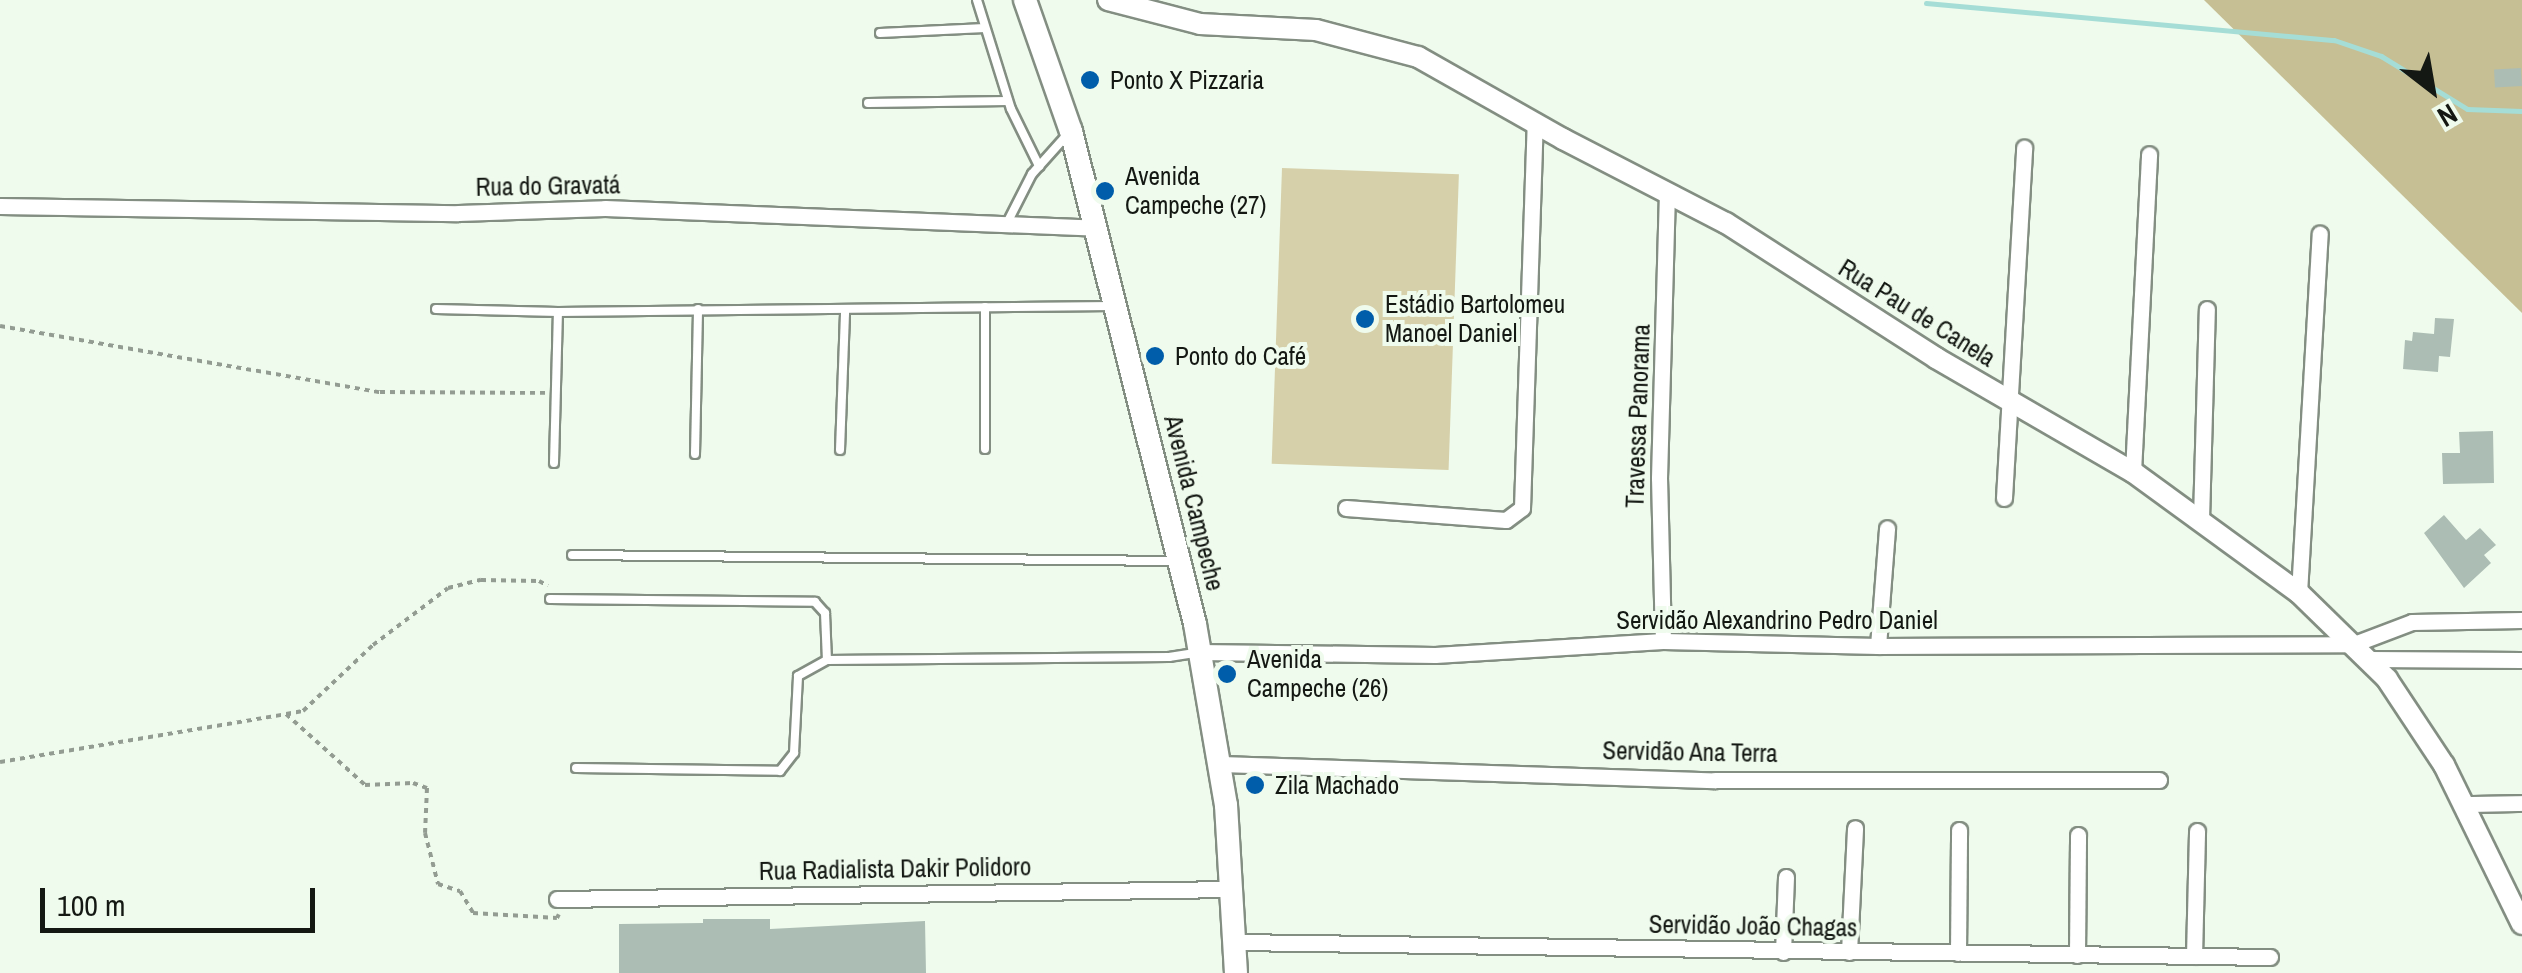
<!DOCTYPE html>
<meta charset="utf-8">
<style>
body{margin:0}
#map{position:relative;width:2522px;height:973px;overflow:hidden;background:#effbed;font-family:"Archivo Narrow",sans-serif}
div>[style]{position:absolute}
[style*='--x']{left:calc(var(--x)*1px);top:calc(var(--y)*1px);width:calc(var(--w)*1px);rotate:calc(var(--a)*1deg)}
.green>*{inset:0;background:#d6d0aa;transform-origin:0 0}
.forest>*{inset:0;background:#c6bf94}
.stream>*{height:5px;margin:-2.5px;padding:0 2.5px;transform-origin:2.5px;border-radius:2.5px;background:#a5ddd6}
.building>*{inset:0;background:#acbdb4;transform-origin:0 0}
.path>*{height:4px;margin-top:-2px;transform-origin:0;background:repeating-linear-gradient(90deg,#939c92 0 5px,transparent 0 10px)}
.roads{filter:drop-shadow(2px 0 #838e82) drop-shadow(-2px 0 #838e82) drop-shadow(0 2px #838e82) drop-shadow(0 -2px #838e82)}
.service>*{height:8px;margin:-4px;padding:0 4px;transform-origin:4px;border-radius:4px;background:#fff}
.minor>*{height:15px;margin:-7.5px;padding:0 7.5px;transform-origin:7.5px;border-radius:7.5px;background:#fff}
.tertiary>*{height:20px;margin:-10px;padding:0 10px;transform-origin:10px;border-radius:10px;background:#fff}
.secondary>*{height:22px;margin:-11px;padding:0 11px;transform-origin:11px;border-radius:11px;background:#fff}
.dots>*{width:28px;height:28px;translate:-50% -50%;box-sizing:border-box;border:5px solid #effbed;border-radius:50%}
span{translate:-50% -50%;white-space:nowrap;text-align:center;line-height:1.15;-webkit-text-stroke:8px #effbed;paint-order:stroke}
.poi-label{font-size:25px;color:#141813}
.left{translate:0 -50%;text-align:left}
.street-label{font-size:25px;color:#141813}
.north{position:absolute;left:2382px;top:40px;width:100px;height:100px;-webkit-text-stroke:8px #effbed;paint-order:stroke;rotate:149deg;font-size:28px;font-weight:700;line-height:40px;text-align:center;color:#141813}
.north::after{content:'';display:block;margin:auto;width:35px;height:45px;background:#141813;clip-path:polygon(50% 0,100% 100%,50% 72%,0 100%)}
.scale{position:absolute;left:40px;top:888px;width:275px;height:45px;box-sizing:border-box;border:5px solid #141813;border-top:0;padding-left:12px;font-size:30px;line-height:35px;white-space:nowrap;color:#141813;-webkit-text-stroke:8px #effbed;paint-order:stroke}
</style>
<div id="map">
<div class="green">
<i style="left:1282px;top:168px;width:177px;height:296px;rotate:2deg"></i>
</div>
<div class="forest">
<i style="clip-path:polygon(2204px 0,2522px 0,2522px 313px)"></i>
</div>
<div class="stream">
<i style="--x:1926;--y:3;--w:410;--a:5.2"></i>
<i style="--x:2334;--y:40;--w:50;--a:18.8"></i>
<i style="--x:2381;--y:56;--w:101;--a:31.6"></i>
<i style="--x:2467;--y:109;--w:55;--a:2.1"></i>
</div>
<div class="building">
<i style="left:2521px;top:68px;width:18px;height:27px;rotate:87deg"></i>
<i style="clip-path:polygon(2435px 318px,2454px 319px,2450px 357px,2439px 356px,2438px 372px,2403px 369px,2405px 340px,2412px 341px,2413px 332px,2434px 334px)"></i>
<i style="clip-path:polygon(2493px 431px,2494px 483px,2443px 484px,2442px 453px,2460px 453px,2459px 432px)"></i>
<i style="clip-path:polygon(2444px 515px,2466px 540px,2480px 528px,2496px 545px,2484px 555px,2491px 563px,2464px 588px,2424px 533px)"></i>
<i style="clip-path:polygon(703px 919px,770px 919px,770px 929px,925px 921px,926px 973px,619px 973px,619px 924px,703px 923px)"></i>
</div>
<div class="path">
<i style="--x:0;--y:326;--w:386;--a:9.9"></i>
<i style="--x:380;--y:392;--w:165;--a:0.3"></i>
<i style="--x:286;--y:714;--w:17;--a:-10"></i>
<i style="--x:303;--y:711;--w:96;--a:-43.3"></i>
<i style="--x:373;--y:645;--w:94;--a:-37.2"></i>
<i style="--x:448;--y:588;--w:34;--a:-14"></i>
<i style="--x:481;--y:580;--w:58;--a:1"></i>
<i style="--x:539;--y:581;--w:10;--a:29"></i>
<i style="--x:0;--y:762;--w:290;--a:-9.5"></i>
<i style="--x:286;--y:714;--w:106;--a:41.9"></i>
<i style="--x:365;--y:785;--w:48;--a:-2.4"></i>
<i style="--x:413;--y:783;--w:15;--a:20"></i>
<i style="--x:427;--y:788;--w:45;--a:92.5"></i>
<i style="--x:425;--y:833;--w:53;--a:75.7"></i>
<i style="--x:438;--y:884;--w:23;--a:18"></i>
<i style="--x:460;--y:891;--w:26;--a:59"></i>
<i style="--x:473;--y:913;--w:84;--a:3.4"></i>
<i style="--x:557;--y:918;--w:4;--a:-63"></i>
</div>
<div class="roads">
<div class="service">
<i style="--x:977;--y:0;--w:114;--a:72.7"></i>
<i style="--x:1011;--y:109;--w:64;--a:63.8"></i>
<i style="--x:880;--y:33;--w:105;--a:-2.7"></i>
<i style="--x:868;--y:103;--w:140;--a:-0.8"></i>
<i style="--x:1007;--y:223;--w:55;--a:-63"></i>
<i style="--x:1032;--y:174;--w:51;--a:-48.2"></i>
<i style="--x:436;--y:309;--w:122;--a:1.4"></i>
<i style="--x:558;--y:312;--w:555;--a:-0.62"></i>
<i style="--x:985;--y:449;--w:142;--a:-90"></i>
<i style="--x:840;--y:450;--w:139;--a:-87.9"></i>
<i style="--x:695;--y:454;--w:145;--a:-88.8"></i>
<i style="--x:554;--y:463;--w:151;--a:-88.5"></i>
<i style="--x:572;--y:555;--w:604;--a:0.57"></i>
<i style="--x:550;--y:599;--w:265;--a:0.6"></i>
<i style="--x:815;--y:602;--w:15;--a:48"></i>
<i style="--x:825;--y:613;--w:47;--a:87.6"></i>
<i style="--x:827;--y:660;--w:342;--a:-0.5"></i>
<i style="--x:1169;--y:657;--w:26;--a:-9"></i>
<i style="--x:576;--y:768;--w:204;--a:0.8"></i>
<i style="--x:780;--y:771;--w:23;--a:-52"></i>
<i style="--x:794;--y:753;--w:77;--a:-87"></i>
<i style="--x:798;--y:676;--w:33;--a:-29"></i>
</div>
<div class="minor">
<i style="--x:0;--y:206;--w:458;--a:0.9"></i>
<i style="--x:458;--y:213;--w:147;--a:-1.9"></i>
<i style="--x:605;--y:208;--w:492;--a:2.3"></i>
<i style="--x:2133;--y:472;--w:318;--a:-87.1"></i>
<i style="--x:2004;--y:498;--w:351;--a:-86.7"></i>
<i style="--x:1346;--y:508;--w:160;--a:4.3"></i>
<i style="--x:1506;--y:520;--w:20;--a:-37"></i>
<i style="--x:1522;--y:508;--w:385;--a:-88.1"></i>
<i style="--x:2201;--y:519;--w:210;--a:-88.4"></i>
<i style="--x:2299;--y:593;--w:360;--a:-86.7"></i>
<i style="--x:1663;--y:641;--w:163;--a:-91.4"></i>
<i style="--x:1659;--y:478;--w:286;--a:-88.4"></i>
<i style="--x:1878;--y:646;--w:118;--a:-85.6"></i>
<i style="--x:1199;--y:652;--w:236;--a:0.7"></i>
<i style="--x:1435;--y:655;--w:228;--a:-3.5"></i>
<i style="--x:1663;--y:641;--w:215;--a:1.3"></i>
<i style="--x:1878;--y:646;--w:476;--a:-0.2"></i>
<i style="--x:2354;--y:644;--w:62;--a:-20.8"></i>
<i style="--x:2412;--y:622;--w:110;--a:-1"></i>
<i style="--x:2369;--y:659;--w:153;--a:0.4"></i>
<i style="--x:1221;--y:764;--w:494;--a:1.9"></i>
<i style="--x:1715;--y:780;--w:444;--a:0"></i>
<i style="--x:2465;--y:804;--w:57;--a:-1"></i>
<i style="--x:557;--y:899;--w:676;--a:-0.85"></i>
<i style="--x:1235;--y:942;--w:1035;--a:0.83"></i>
<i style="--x:1783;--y:952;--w:75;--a:-87.7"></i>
<i style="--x:1849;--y:952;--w:124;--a:-87.2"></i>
<i style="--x:1958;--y:953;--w:123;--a:-89.5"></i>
<i style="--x:2077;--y:955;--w:120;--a:-89.5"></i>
<i style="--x:2194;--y:956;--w:125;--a:-88.6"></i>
</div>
<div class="tertiary">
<i style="--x:1108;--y:0;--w:95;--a:14.6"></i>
<i style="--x:1200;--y:24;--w:116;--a:3"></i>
<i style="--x:1316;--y:30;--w:106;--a:14.8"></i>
<i style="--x:1418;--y:57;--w:167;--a:29.5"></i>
<i style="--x:1563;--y:139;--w:183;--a:27.3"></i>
<i style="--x:1726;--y:223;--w:250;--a:32.7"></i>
<i style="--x:1936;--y:358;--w:228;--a:30.1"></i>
<i style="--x:2133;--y:472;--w:205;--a:36.1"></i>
<i style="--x:2299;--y:593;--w:123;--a:44.3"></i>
<i style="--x:2387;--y:679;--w:103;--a:56.5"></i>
<i style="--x:2444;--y:765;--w:177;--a:63.9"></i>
</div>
<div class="secondary">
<i style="--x:1025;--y:0;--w:139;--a:70.7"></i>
<i style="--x:1071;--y:131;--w:508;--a:75.88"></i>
<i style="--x:1195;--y:624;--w:184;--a:80.3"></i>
<i style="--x:1226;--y:805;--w:168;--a:86.6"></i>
</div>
</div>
<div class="dots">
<i style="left:1090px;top:80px;background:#005daa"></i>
<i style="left:1105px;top:191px;background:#005daa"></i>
<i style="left:1365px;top:319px;background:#005daa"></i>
<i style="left:1155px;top:356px;background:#005daa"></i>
<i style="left:1227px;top:674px;background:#005daa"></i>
<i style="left:1255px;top:785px;background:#005daa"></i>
</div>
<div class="poi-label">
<span class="left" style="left:1110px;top:80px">Ponto X Pizzaria</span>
<span class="left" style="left:1125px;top:191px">Avenida<br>Campeche (27)</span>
<span class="left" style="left:1385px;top:319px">Estádio Bartolomeu<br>Manoel Daniel</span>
<span class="left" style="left:1175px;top:356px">Ponto do Café</span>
<span class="left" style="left:1247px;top:674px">Avenida<br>Campeche (26)</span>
<span class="left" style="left:1275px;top:785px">Zila Machado</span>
</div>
<div class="street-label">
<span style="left:548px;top:186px;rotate:-1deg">Rua do Gravatá</span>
<span style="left:1917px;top:313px;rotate:32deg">Rua Pau de Canela</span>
<span style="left:1638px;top:416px;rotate:-88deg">Travessa Panorama</span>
<span style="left:1194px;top:503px;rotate:76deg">Avenida Campeche</span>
<span style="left:1777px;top:620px">Servidão Alexandrino Pedro Daniel</span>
<span style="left:1690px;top:752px;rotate:1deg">Servidão Ana Terra</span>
<span style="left:895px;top:869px;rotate:-1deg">Rua Radialista Dakir Polidoro</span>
<span style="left:1753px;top:926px;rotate:1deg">Servidão João Chagas</span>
</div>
<div class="north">N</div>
<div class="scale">100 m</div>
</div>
